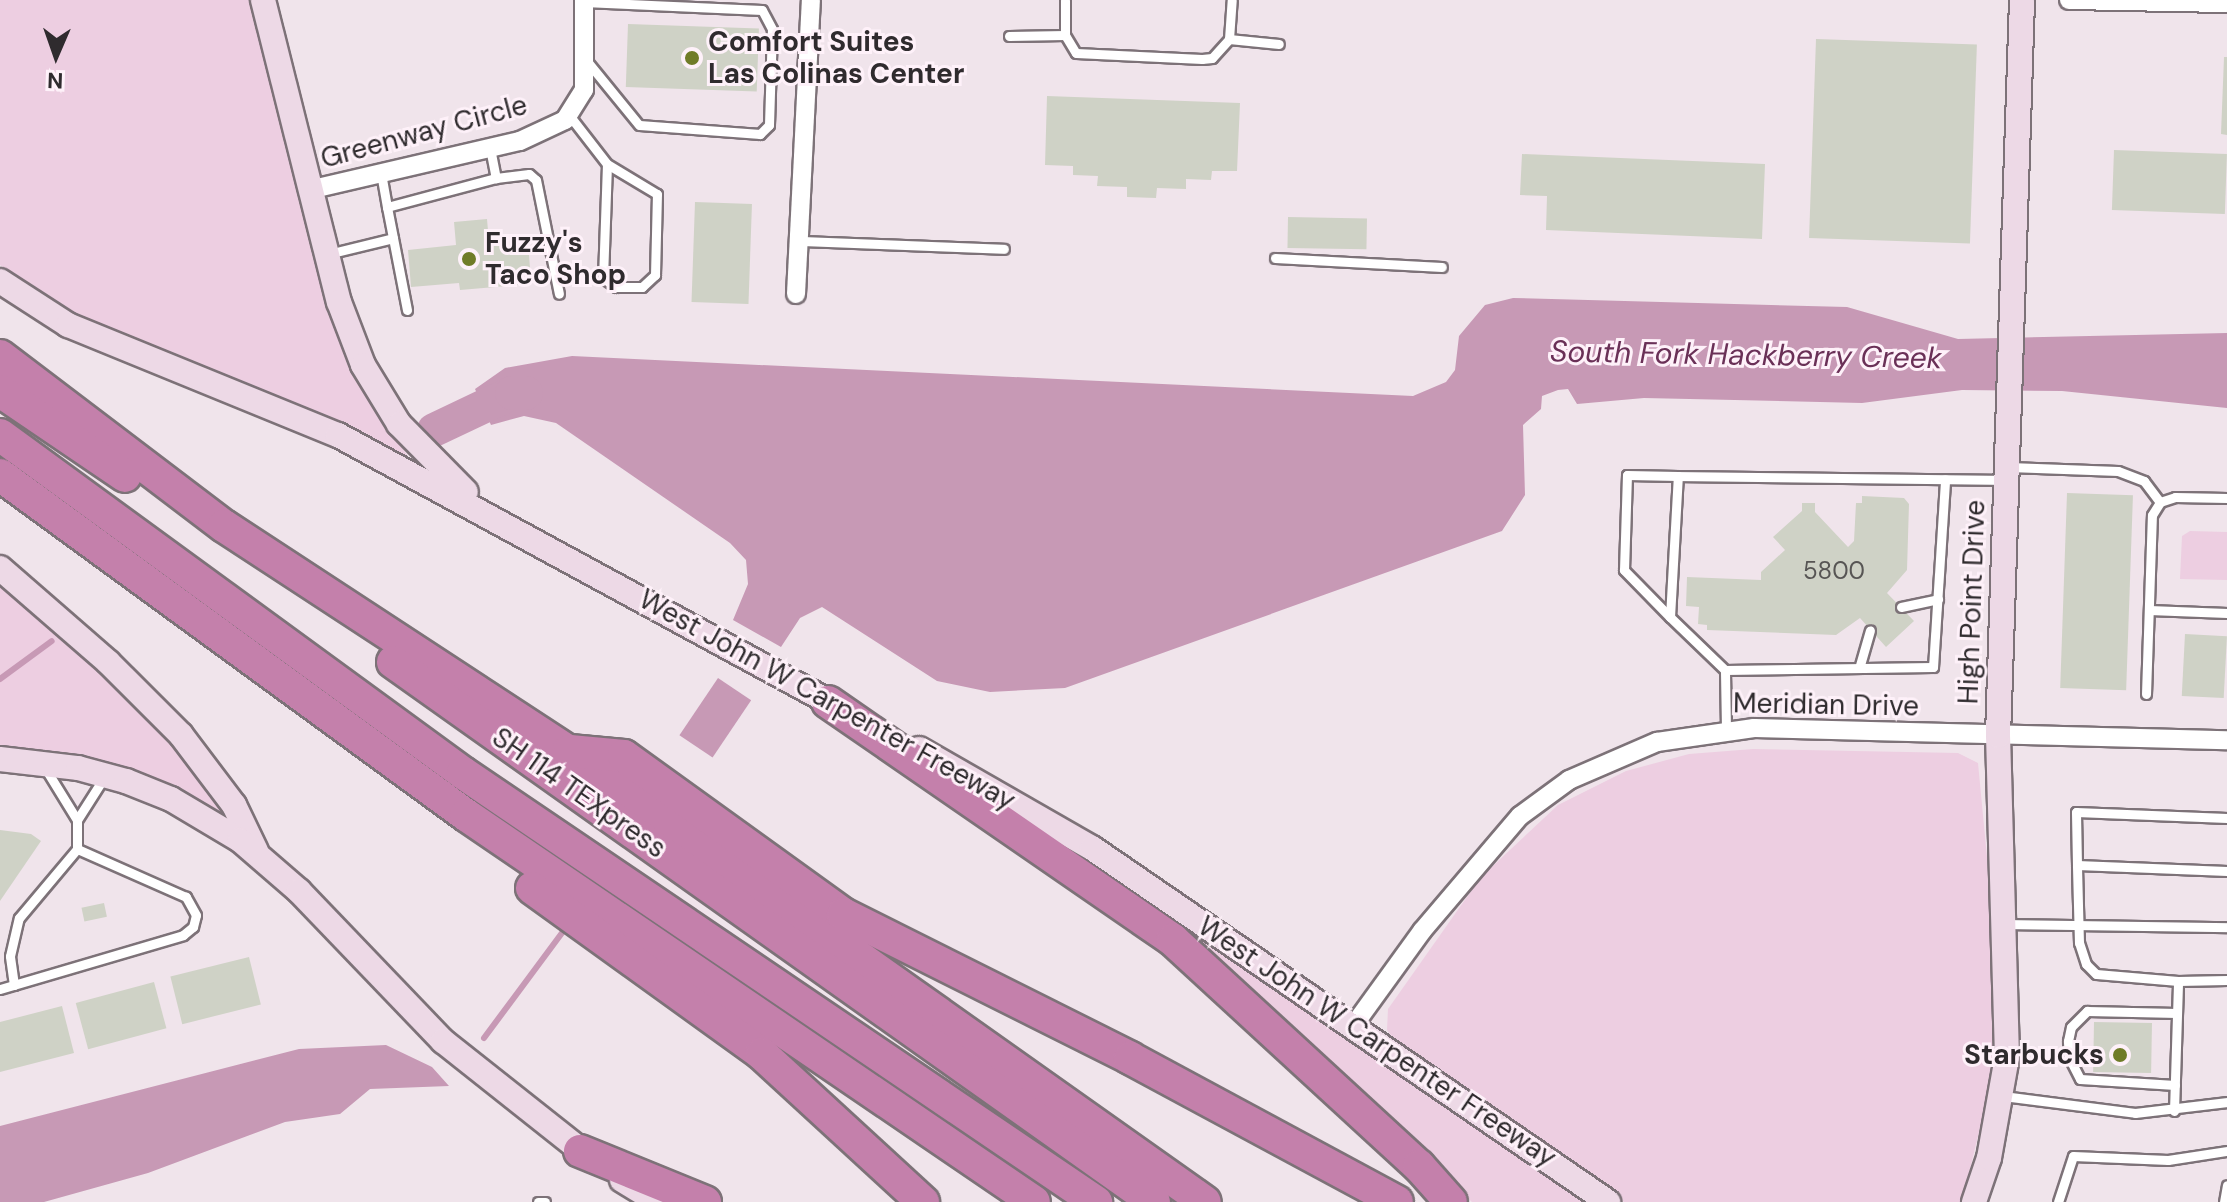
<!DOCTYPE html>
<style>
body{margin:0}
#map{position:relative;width:2227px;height:1202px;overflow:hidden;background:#f0e4eb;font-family:"DM Sans",sans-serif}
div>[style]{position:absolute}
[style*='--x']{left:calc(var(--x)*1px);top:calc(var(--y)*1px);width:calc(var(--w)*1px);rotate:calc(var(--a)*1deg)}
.green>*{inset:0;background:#edcee1}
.water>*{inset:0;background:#c799b5;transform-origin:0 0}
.stream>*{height:6px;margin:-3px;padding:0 3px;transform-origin:3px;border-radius:3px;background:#c799b5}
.river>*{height:34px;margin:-17px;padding:0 17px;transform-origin:17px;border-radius:17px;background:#c799b5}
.building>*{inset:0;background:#cfd2c6;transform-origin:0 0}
.roads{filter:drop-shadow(2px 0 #7d7278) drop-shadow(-2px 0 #7d7278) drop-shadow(0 2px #7d7278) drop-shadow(0 -2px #7d7278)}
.lane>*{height:9px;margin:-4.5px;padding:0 4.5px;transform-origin:4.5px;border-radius:4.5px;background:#fff}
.street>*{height:18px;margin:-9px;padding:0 9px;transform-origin:9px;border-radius:9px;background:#fff}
.secondary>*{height:24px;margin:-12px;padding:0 12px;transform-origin:12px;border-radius:12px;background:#edd9e6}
.highway>*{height:32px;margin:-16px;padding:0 16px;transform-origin:16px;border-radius:16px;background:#c480ab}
.dots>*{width:22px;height:22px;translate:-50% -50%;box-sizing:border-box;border:4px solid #fef1f9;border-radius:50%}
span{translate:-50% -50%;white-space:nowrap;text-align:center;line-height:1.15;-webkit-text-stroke:6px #fef1f9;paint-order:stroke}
.number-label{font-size:24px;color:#575554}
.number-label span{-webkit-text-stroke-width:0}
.poi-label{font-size:28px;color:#2f2b2e;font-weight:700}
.left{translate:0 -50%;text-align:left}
.right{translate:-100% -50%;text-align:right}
.street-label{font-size:28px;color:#2f2b2e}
.water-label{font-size:30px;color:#6a3057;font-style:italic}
.north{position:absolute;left:16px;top:16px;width:80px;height:80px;-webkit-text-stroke:6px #fef1f9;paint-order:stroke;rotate:182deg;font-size:22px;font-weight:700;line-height:32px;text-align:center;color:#2f2b2e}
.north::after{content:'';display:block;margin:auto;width:28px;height:36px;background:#2f2b2e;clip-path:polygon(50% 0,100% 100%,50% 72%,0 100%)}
</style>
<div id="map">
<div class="green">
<i style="clip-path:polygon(0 0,254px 0,340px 341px,359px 383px,409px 458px,127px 339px,52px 302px,0 265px)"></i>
<i style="clip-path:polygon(2190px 531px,2227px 532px,2227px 580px,2180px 579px,2182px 536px)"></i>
<i style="clip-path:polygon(0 587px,96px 667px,178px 750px,235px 818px,231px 822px,0 750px)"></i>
<i style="clip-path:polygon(1753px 749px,1958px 753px,1978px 763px,1991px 899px,1995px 1029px,1989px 1091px,1962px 1202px,1624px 1202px,1395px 1041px,1387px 1030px,1388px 1009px,1481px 877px,1558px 805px,1626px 771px,1689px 754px)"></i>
<i style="clip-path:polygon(1034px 824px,1204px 934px,1585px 1202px,1472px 1202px,1243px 982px)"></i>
</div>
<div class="water">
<i style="clip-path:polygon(1513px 298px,1847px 307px,1958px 339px,2227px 333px,2227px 408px,2062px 391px,1962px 390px,1862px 403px,1644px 398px,1577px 404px,1568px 389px,1558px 390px,1542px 396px,1541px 409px,1523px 425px,1525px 495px,1502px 531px,1065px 688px,990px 692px,937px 681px,822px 607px,800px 618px,781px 647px,733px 620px,748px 584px,746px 560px,730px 543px,556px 423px,524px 416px,491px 425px,475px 389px,505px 368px,572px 356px,1413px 396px,1446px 382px,1455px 370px,1459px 336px,1485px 305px)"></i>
<i style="left:718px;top:678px;width:40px;height:69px;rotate:34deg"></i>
<i style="clip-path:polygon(386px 1045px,432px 1067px,449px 1086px,370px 1089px,340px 1114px,285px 1122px,148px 1173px,44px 1202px,0 1202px,0 1126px,299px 1049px)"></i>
</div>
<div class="stream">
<i style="--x:0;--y:679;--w:64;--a:-36.2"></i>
<i style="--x:484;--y:1038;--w:131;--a:-53.4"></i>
</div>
<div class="river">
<i style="--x:434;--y:430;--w:86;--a:-25.4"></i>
<i style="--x:512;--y:393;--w:14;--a:0"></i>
</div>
<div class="building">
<i style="left:628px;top:24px;width:131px;height:63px;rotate:2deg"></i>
<i style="left:1816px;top:39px;width:161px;height:199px;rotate:2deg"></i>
<i style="clip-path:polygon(2224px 57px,2227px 57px,2227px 135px,2221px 134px)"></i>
<i style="clip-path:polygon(1047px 96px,1240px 103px,1237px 171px,1212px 171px,1211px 180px,1186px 179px,1186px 189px,1157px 188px,1156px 198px,1127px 197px,1127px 187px,1097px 186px,1098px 176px,1073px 175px,1073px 166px,1045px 165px)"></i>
<i style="left:2114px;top:150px;width:113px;height:60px;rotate:2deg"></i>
<i style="clip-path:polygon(1522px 154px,1765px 164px,1762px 239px,1546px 230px,1547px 196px,1520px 195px)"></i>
<i style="left:695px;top:202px;width:57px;height:100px;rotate:2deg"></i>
<i style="left:1288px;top:217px;width:79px;height:31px;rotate:1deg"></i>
<i style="clip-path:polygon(487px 219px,489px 242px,528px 239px,530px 269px,516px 270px,518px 285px,460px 290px,459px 283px,411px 287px,408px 250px,456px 245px,454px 222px)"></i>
<i style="left:2067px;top:493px;width:66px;height:195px;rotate:2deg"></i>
<i style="clip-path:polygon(1862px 496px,1904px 498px,1909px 504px,1907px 570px,1887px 593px,1914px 621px,1886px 647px,1860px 618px,1836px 635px,1707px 630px,1707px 625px,1698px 624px,1699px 607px,1686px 606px,1687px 577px,1761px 580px,1761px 572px,1785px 550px,1773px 537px,1802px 511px,1802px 503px,1815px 503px,1815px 512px,1848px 547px,1854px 541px,1856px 503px,1862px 503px)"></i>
<i style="left:2185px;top:634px;width:42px;height:62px;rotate:3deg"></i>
<i style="clip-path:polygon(0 830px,31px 834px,41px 841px,0 901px)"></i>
<i style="left:104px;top:903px;width:14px;height:23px;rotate:78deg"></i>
<i style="left:249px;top:957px;width:49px;height:81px;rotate:76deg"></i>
<i style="left:154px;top:982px;width:48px;height:81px;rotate:75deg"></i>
<i style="clip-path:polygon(62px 1006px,74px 1053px,0 1072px,0 1022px)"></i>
<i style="left:2094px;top:1022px;width:58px;height:50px;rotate:1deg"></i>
</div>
<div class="roads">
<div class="lane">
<i style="--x:1065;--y:0;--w:35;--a:90"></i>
<i style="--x:1065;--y:35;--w:21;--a:59"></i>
<i style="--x:1076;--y:53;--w:126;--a:2.7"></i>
<i style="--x:1202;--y:59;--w:10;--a:-6"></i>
<i style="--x:1212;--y:58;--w:25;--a:-48"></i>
<i style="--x:1229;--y:39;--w:39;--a:-86"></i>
<i style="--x:584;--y:2;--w:178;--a:2.6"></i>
<i style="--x:762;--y:10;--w:21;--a:62"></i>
<i style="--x:772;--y:29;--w:96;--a:91.8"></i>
<i style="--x:769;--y:125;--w:13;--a:135"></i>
<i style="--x:760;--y:134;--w:121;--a:-175.7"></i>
<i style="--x:639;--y:125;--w:84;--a:-129.2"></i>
<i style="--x:1009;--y:36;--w:56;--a:-1"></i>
<i style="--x:1229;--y:39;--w:50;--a:5.7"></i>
<i style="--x:569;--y:115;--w:62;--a:52.2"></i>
<i style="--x:607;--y:164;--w:114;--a:92"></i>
<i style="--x:603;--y:278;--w:16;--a:35"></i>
<i style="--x:616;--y:287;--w:26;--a:0"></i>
<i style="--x:642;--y:287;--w:18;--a:-43"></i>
<i style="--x:655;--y:275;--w:81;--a:-88.6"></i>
<i style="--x:657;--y:194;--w:58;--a:-149"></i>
<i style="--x:490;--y:148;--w:31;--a:79"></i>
<i style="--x:496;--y:178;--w:33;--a:-7"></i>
<i style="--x:529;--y:174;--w:9;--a:41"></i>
<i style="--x:536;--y:180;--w:116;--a:78.6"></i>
<i style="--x:381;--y:173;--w:35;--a:80"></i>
<i style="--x:387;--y:207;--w:113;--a:-14.9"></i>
<i style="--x:387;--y:207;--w:105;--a:79"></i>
<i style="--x:800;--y:241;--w:204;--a:2.2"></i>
<i style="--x:328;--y:254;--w:67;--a:-13.8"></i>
<i style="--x:1275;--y:258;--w:167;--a:3.1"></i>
<i style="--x:2009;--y:467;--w:109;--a:2.1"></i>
<i style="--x:2118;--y:471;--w:28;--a:21"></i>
<i style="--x:2144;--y:481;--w:26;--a:53"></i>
<i style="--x:1901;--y:607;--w:38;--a:-12"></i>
<i style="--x:2149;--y:610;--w:78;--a:2.2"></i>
<i style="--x:1670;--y:617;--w:66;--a:-134.4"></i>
<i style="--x:1624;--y:570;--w:95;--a:-88.2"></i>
<i style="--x:1627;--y:475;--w:51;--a:1.1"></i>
<i style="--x:1860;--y:665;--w:36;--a:-74"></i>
<i style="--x:1725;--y:670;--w:208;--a:-0.8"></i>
<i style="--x:1933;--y:667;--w:188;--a:-86.3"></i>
<i style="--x:2146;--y:694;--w:179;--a:-88.1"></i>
<i style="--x:2152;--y:515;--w:15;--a:-58"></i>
<i style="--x:2160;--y:502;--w:16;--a:-18"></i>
<i style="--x:2175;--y:497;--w:52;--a:1.1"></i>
<i style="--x:1726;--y:729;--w:59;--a:-91"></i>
<i style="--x:1725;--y:670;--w:76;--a:-136.1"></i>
<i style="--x:1670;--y:617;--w:141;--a:-86.8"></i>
<i style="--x:1678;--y:476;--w:328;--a:0.7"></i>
<i style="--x:45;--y:768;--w:61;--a:58.4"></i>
<i style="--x:77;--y:820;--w:52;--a:-57.5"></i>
<i style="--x:2077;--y:865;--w:53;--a:-91.1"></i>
<i style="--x:2076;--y:812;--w:151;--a:2.3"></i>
<i style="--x:2007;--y:924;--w:220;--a:0.8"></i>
<i style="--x:2178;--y:981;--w:82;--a:-175.1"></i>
<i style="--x:2096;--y:974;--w:14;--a:-135"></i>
<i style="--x:2086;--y:964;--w:22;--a:-108"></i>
<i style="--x:2079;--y:943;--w:78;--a:-91.5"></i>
<i style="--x:2077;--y:865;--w:150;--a:2.3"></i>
<i style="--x:14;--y:985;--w:29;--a:-98"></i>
<i style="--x:10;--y:956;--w:39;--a:-77"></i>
<i style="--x:19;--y:918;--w:90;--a:-50"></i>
<i style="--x:77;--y:849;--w:29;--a:-90"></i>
<i style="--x:0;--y:989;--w:191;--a:-16.4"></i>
<i style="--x:183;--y:935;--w:13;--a:-39"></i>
<i style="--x:193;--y:927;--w:12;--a:-76"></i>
<i style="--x:196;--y:915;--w:21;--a:-119"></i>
<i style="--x:186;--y:897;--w:119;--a:-156.2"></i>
<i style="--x:2175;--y:1085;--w:95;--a:-176.4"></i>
<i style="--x:2080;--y:1079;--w:25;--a:-117"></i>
<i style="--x:2069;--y:1057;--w:16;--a:-94"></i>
<i style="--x:2068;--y:1041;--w:14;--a:-78"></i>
<i style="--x:2071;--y:1027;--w:23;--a:-45"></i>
<i style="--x:2087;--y:1011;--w:90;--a:1.3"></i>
<i style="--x:2003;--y:1096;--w:133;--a:7.3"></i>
<i style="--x:2135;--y:1113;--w:93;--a:-6.8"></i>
<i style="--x:2174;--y:1111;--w:130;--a:-88.2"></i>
<i style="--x:2178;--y:981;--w:49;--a:-1.2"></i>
<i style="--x:538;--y:1202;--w:7;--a:0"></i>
<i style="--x:2058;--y:1202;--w:48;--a:-71.9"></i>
<i style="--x:2073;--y:1156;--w:95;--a:2.4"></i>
<i style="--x:2168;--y:1160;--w:60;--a:-8.7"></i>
<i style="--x:2224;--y:1202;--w:17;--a:-80"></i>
</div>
<div class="street">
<i style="--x:2069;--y:0;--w:158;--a:1.1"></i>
<i style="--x:313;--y:189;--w:212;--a:-13.1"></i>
<i style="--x:520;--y:141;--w:50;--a:-25"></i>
<i style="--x:565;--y:120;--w:36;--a:-58"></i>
<i style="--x:584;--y:90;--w:90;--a:-90"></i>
<i style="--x:796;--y:294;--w:294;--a:-87.1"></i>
<i style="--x:1354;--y:1025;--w:116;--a:-54.1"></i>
<i style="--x:1422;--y:931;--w:151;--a:-49.6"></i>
<i style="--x:1520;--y:816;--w:61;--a:-36.3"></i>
<i style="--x:1569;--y:780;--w:96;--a:-23.4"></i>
<i style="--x:1657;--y:742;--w:98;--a:-8.2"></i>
<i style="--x:1754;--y:728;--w:473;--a:1.5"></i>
</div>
<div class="secondary">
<i style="--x:263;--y:0;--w:311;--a:75.9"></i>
<i style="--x:339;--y:302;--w:67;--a:69.1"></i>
<i style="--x:363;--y:365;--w:69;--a:58.6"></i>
<i style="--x:399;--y:424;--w:95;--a:45.4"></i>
<i style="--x:0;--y:281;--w:81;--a:32.9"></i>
<i style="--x:68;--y:325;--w:292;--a:22.2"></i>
<i style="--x:338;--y:435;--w:576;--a:28.52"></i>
<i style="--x:0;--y:568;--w:143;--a:41"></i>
<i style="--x:108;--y:662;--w:103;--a:45"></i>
<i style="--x:181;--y:735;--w:88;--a:52.9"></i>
<i style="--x:234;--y:805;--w:51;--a:64.4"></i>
<i style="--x:919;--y:749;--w:199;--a:29.8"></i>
<i style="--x:1092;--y:848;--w:626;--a:34.45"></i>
<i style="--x:0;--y:759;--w:79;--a:6.6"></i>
<i style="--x:78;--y:768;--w:50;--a:15.2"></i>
<i style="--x:126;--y:781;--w:48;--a:21.8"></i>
<i style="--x:171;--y:799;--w:80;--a:30.7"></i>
<i style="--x:240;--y:840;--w:78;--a:40.8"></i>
<i style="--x:299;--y:891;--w:208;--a:46.2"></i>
<i style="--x:443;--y:1041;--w:190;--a:38.4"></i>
<i style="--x:622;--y:1180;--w:42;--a:31.4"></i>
<i style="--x:1974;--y:1202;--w:46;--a:-71.2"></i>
<i style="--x:1989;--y:1158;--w:103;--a:-79.9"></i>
<i style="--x:2007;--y:1057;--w:321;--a:-91.6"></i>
<i style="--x:1998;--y:736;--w:736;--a:-88.13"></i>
</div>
<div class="highway">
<i style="--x:0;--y:356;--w:281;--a:37.2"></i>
<i style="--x:224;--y:526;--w:411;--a:33.2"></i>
<i style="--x:568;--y:751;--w:780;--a:35.3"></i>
<i style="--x:0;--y:391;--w:151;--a:34.2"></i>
<i style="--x:0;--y:435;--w:573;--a:36.13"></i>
<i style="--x:463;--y:773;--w:765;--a:34.13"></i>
<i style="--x:0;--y:475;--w:577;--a:36.12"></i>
<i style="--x:466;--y:815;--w:687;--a:34.27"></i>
<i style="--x:393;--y:662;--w:933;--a:35.36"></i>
<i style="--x:828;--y:702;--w:419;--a:34.6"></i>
<i style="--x:1173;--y:940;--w:334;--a:42.6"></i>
<i style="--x:1419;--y:1166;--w:48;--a:48.4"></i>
<i style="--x:570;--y:751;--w:54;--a:5.3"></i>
<i style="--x:624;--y:756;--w:270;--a:35.8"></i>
<i style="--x:843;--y:914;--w:321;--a:26.6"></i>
<i style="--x:1130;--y:1058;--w:303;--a:28.3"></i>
<i style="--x:532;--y:888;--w:284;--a:35.8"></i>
<i style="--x:762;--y:1054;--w:219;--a:42.6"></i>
<i style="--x:580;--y:1151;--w:135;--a:22.2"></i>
</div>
</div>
<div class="dots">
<i style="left:692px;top:58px;background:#707c28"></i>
<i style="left:469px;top:259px;background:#707c28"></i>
<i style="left:2120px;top:1055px;background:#707c28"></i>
</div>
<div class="number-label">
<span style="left:1834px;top:571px">5800</span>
</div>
<div class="poi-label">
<span class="left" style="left:708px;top:58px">Comfort Suites<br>Las Colinas Center</span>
<span class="left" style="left:485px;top:259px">Fuzzy's<br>Taco Shop</span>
<span class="right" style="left:2104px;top:1055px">Starbucks</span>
</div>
<div class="street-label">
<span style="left:424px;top:132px;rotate:-15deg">Greenway Circle</span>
<span style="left:1972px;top:602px;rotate:-88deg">High Point Drive</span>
<span style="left:827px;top:700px;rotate:29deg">West John W Carpenter Freeway</span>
<span style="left:1826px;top:705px;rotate:1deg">Meridian Drive</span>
<span style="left:579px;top:793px;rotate:35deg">SH 114 TEXpress</span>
<span style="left:1377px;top:1042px;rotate:34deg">West John W Carpenter Freeway</span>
</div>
<div class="water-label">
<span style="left:1746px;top:355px;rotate:1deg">South Fork Hackberry Creek</span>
</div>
<div class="north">N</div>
</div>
